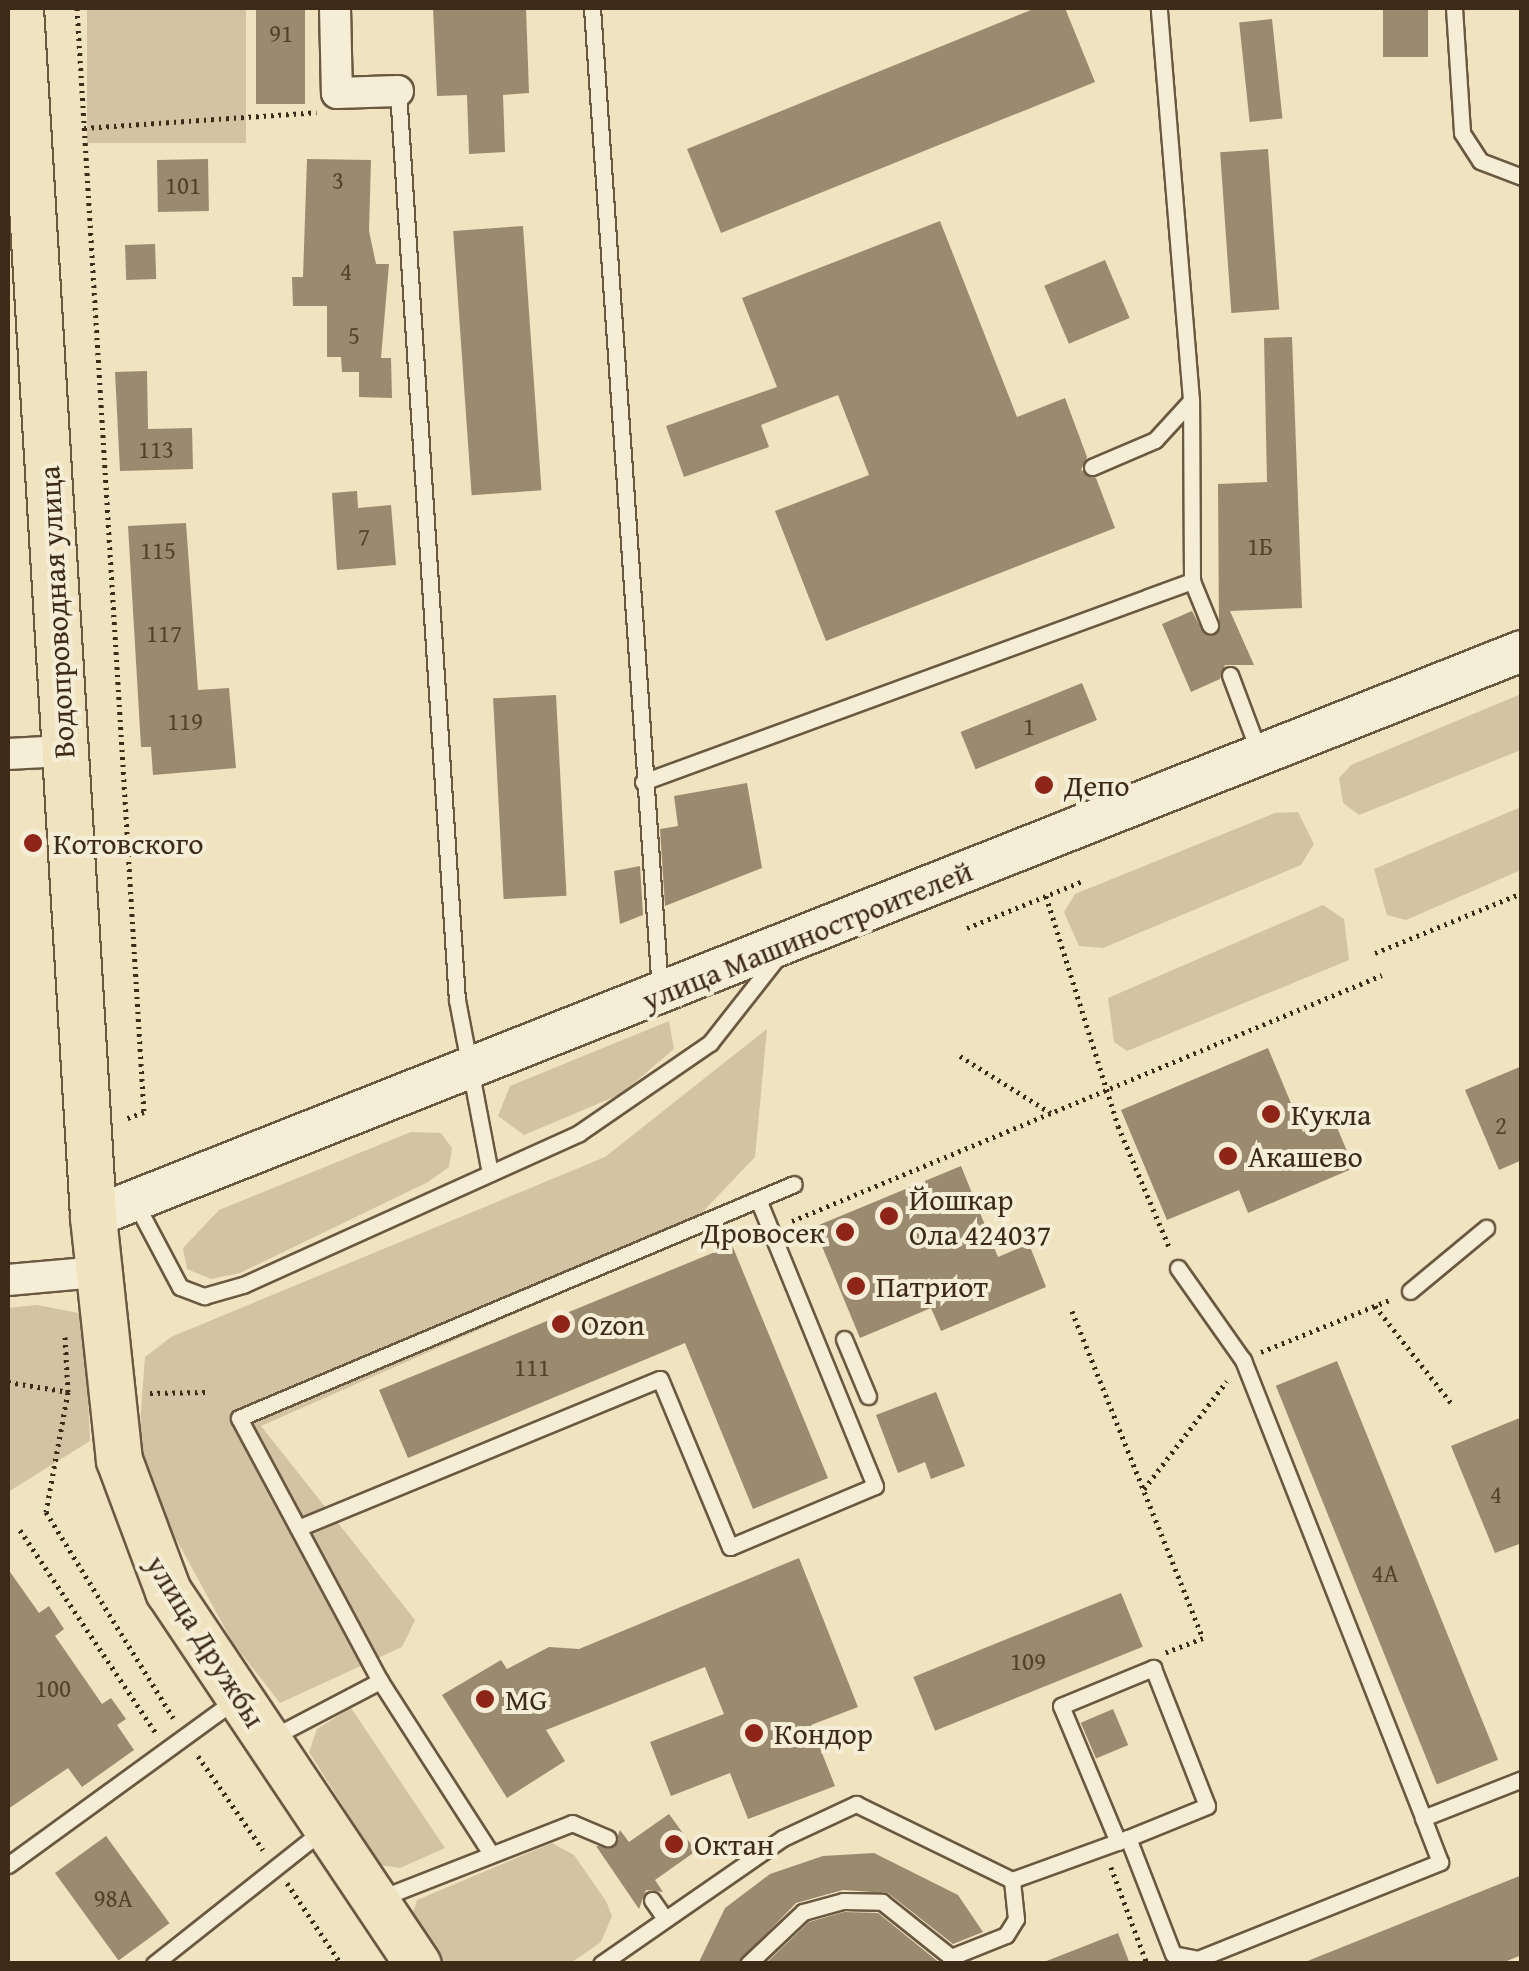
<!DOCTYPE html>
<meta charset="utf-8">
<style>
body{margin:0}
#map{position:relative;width:1529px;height:1971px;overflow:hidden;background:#f0e3c0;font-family:"Gentium Book Plus",serif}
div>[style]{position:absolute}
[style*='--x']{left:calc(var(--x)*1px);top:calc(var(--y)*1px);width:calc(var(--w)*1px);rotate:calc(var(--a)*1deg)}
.green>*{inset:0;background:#d2c4a3;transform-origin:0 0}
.building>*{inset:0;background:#9a8a6f;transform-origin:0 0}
.path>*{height:5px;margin-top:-2.5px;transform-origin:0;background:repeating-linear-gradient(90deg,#3d2a17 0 2.5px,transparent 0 7.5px)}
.roads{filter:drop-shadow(2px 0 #6a5841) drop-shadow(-2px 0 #6a5841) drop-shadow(0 2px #6a5841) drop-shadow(0 -2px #6a5841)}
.lane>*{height:15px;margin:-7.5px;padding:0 7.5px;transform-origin:7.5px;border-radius:7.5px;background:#f5edd6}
.street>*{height:30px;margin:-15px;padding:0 15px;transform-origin:15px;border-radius:15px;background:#f5edd6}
.secondary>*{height:40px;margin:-20px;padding:0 20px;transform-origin:20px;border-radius:20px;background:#f5edd6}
.primary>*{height:45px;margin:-22.5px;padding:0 22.5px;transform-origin:22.5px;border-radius:22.5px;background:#f0e3c0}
.dots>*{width:28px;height:28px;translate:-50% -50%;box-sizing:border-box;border:5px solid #f5edd6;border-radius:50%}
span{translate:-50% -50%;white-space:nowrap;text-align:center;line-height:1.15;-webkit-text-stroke:8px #f5edd6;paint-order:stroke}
.number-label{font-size:25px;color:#54422d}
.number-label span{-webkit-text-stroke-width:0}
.street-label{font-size:30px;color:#3d2a17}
.poi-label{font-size:30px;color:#3d2a17}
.left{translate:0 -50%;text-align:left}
.right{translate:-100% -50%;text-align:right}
.frame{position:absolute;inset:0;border:10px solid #3d2a17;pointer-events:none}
</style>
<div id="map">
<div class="green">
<i style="left:87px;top:8px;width:159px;height:135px"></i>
<i style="clip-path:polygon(1521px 694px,1521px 750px,1359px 815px,1343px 803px,1339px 778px,1351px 765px)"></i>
<i style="clip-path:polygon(1521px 807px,1521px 870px,1406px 920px,1387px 915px,1374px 869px)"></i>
<i style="clip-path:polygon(1298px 812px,1314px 844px,1301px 865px,1103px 948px,1079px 946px,1064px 912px,1075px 894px,1275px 813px)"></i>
<i style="clip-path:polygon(1323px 905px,1344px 919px,1349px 960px,1127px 1051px,1114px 1042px,1108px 998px)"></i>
<i style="clip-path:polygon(669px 1021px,674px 1049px,621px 1094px,524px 1135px,498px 1116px,510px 1086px)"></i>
<i style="clip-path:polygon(767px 1029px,755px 1157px,671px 1245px,261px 1426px,415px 1620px,402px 1647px,280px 1703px,233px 1643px,157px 1504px,139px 1437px,145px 1357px,171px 1337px,605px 1157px)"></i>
<i style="clip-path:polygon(411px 1132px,441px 1133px,452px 1148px,449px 1167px,428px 1182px,240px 1273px,211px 1279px,187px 1269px,183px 1248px,219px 1210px)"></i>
<i style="clip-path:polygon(37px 1305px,84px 1314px,90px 1441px,8px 1492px,8px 1308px)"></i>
<i style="clip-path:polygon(351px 1708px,445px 1848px,400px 1868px,380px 1865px,309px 1752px,317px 1729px)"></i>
<i style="clip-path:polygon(552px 1843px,574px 1855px,606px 1901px,612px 1916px,601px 1942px,571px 1963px,442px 1964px,412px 1916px,417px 1900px)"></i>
</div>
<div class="building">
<i style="left:256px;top:8px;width:49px;height:96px"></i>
<i style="clip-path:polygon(433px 8px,526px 8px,529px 93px,503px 95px,505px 152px,469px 154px,467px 95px,437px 96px)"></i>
<i style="clip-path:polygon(1036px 8px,1065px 8px,1095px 82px,721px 233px,687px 149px)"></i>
<i style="left:1383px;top:8px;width:45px;height:49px"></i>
<i style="left:1272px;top:19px;width:100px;height:33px;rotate:84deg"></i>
<i style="left:1268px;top:149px;width:161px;height:48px;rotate:86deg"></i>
<i style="left:208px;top:159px;width:52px;height:51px;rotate:89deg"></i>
<i style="clip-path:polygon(307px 159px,371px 160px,369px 231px,376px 264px,389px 264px,381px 358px,391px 358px,392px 398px,359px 397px,359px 372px,342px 372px,341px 357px,327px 357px,327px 306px,293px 306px,292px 277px,303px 277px)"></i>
<i style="clip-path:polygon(940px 221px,1017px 417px,1065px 398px,1087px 457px,1081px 470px,1096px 478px,1115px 528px,826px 641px,775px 511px,869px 475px,838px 395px,761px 425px,769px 447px,684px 477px,666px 426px,777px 387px,742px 298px)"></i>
<i style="left:523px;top:226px;width:265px;height:70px;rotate:86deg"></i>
<i style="left:155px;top:244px;width:35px;height:30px;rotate:88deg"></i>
<i style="left:1105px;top:260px;width:63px;height:66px;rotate:67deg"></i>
<i style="clip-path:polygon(1292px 337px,1302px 608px,1230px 611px,1254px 665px,1225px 665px,1220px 679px,1191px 692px,1162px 624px,1192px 611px,1204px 634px,1219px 631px,1218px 484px,1267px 482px,1264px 338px)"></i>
<i style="clip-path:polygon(147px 371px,148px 429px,192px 428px,193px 469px,120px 471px,115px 372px)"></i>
<i style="clip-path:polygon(357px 491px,358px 508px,391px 505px,396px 565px,337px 570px,332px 493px)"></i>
<i style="clip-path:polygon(186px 523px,198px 690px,229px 688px,236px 768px,153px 775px,151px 747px,141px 747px,128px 526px)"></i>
<i style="left:1082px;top:683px;width:40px;height:131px;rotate:68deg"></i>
<i style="left:556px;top:695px;width:201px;height:63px;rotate:87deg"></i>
<i style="clip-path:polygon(747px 783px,762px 868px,665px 906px,660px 829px,678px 826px,674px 796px)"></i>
<i style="clip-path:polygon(640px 866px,643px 915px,620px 924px,614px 871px)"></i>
<i style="clip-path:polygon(1268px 1048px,1303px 1132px,1334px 1120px,1354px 1168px,1248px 1213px,1239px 1190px,1167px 1220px,1121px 1110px)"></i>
<i style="clip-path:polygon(1522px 1066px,1522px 1160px,1499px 1170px,1465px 1090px)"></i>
<i style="clip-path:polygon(961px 1166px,998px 1257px,1029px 1244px,1046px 1287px,941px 1331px,931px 1308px,860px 1338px,814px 1227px)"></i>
<i style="clip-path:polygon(732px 1245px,828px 1478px,753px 1509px,685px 1343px,408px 1458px,379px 1390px)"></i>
<i style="left:1337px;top:1361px;width:430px;height:66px;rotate:68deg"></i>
<i style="clip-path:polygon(936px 1392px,965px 1466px,931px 1479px,925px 1462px,898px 1473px,876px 1415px)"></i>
<i style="clip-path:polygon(1522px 1417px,1522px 1543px,1495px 1553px,1451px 1446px)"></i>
<i style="clip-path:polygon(799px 1558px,858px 1707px,811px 1725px,835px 1786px,748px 1819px,730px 1773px,671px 1796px,650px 1742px,724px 1714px,705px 1667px,546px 1730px,565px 1761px,507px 1798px,442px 1695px,501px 1660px,507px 1669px,549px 1647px,579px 1649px)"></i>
<i style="clip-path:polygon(8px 1569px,39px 1613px,49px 1606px,64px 1629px,55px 1636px,102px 1704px,111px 1698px,126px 1719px,117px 1725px,134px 1750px,82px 1787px,68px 1768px,8px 1809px)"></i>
<i style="left:1121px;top:1593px;width:58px;height:224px;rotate:68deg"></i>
<i style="left:1113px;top:1709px;width:39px;height:35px;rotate:67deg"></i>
<i style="clip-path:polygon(669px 1814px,696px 1851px,655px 1880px,663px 1892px,646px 1890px,639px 1909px,596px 1846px,614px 1847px,620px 1830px,629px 1842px)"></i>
<i style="left:106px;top:1836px;width:108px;height:63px;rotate:54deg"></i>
<i style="clip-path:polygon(874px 1853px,958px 1895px,983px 1932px,953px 1944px,888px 1893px,843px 1890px,796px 1903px,737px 1964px,698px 1964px,725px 1908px,770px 1874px,823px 1856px)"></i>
<i style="clip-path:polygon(1522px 1875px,1522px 1955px,1499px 1964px,1300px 1964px)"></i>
<i style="clip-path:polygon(844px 1912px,878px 1913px,941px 1964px,765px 1964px,809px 1922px)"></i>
<i style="clip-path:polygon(1118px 1933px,1130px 1964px,1044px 1964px,1044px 1962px)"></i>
</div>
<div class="path">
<i style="--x:77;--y:8;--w:1106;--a:86.53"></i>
<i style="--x:144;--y:1112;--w:20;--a:160"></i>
<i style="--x:84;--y:128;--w:233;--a:-3.9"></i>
<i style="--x:1046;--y:896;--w:241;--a:72.6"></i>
<i style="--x:1118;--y:1126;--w:131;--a:67.1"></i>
<i style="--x:967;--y:928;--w:125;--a:-22.1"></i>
<i style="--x:1375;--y:953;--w:159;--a:-22.2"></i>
<i style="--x:960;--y:1056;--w:107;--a:32.1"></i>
<i style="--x:792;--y:1221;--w:639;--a:-22.63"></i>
<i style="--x:1375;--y:1306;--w:123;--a:51.9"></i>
<i style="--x:1072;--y:1311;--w:352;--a:68.2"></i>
<i style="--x:1203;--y:1638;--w:40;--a:159"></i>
<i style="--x:65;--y:1337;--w:55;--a:86.9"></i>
<i style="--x:68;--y:1392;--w:122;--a:100.4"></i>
<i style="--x:46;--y:1512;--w:242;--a:58.3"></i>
<i style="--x:1261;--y:1352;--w:139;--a:-22"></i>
<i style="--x:8;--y:1382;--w:62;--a:9.3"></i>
<i style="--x:150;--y:1393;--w:57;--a:-1"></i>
<i style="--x:1144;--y:1489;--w:136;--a:-52.5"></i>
<i style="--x:20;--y:1530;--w:243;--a:56.2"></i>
<i style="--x:198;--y:1756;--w:114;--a:55.3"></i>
<i style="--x:1111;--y:1867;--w:103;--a:69.6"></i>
<i style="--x:287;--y:1883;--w:97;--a:56.3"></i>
</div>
<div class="roads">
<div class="lane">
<i style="--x:592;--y:8;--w:985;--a:86.04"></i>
<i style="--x:1454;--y:8;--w:125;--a:86.3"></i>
<i style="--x:1462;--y:133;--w:33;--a:57"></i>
<i style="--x:1480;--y:161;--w:45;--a:20.9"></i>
<i style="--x:398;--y:91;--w:911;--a:86.29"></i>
<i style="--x:457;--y:1000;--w:176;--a:79.2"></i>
<i style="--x:1092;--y:467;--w:69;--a:-23.2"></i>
<i style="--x:1155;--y:440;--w:50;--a:-47.4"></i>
<i style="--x:1192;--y:581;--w:48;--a:67.8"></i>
<i style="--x:1230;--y:675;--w:85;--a:69.4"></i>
<i style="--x:643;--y:782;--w:585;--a:-20.11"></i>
<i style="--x:1192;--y:581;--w:181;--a:-90.3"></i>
<i style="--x:1191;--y:400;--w:393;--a:-94.7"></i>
<i style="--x:136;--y:1204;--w:94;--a:62.1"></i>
<i style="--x:180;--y:1287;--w:26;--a:21"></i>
<i style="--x:204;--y:1296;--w:41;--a:-15.8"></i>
<i style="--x:243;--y:1285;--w:369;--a:-24.3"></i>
<i style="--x:579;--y:1133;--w:159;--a:-34.5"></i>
<i style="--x:710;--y:1043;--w:108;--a:-51.8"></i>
<i style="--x:1178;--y:1268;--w:113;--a:54.8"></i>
<i style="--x:1243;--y:1360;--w:492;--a:68.5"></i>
<i style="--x:1410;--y:1291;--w:99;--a:-39.7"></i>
<i style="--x:844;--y:1339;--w:62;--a:67.2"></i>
<i style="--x:298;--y:1528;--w:391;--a:-22.4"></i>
<i style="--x:660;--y:1379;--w:182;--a:67.4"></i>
<i style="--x:730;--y:1547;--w:157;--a:-22.8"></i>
<i style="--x:875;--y:1486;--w:309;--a:-112.2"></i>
<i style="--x:273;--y:1737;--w:121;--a:-27.6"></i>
<i style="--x:1118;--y:1842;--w:147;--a:-112.7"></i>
<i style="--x:1061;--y:1706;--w:100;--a:-22.4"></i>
<i style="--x:1153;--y:1668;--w:148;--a:68.6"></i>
<i style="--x:1207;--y:1806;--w:85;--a:157.9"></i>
<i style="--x:488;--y:1849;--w:200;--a:-122.7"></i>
<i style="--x:380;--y:1681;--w:298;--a:-118.2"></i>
<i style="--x:239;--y:1418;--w:602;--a:-22.86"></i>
<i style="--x:8;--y:1865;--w:281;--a:-36"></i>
<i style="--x:381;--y:1898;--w:205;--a:-21.4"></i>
<i style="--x:572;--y:1823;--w:39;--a:23"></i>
<i style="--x:652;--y:1900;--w:21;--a:55"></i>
<i style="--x:154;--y:1964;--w:216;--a:-38.4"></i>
<i style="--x:601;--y:1964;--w:221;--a:-34.7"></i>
<i style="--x:783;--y:1838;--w:81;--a:-25"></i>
<i style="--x:856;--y:1804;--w:174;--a:26"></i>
<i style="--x:1012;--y:1880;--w:123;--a:-19.9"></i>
<i style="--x:1128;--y:1838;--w:124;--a:68.8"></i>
<i style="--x:1173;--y:1954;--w:25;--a:11"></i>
<i style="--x:1198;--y:1959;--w:261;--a:-21.8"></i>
<i style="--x:1440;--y:1862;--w:47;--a:-111.1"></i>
<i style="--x:1423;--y:1818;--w:106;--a:-21.5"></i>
<i style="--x:748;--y:1964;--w:76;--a:-43.4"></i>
<i style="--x:803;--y:1912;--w:41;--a:-15.4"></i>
<i style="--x:843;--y:1901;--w:39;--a:1"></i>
<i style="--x:882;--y:1902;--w:88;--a:38.6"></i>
<i style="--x:951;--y:1957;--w:59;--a:-21.8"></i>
<i style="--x:1006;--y:1935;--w:19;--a:-58"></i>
<i style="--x:1016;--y:1919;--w:39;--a:-96"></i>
</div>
<div class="street">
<i style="--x:335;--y:8;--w:85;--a:88.7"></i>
<i style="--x:337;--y:93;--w:61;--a:-1.9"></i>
<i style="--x:8;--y:754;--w:56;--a:-3.1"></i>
<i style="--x:8;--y:1280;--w:90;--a:-5.1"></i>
</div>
<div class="secondary">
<i style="--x:93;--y:1217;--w:1537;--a:-21.61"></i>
</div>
<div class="primary">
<i style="--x:20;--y:8;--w:1211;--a:86.54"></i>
<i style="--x:93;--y:1217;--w:244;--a:83.9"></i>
<i style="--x:119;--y:1460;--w:140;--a:69.5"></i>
<i style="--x:168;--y:1591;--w:449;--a:56.2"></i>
</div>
</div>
<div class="dots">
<i style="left:1044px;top:785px;background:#8f2418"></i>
<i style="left:33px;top:843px;background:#8f2418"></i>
<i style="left:1271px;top:1114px;background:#8f2418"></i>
<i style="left:1228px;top:1156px;background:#8f2418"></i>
<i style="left:889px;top:1216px;background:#8f2418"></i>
<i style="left:845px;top:1232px;background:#8f2418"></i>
<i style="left:856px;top:1286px;background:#8f2418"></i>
<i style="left:561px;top:1324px;background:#8f2418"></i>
<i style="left:485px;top:1699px;background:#8f2418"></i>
<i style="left:754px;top:1733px;background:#8f2418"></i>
<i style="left:674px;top:1844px;background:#8f2418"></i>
</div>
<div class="number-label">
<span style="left:281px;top:33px">91</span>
<span style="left:338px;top:180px">3</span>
<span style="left:183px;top:185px">101</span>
<span style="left:346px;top:271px">4</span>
<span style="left:354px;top:335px">5</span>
<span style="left:156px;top:449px">113</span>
<span style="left:364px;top:536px">7</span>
<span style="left:1260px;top:546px">1Б</span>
<span style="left:158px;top:550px">115</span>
<span style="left:164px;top:633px">117</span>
<span style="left:185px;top:721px">119</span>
<span style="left:1029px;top:726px">1</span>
<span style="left:1501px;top:1125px">2</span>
<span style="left:532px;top:1367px">111</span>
<span style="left:1496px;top:1494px">4</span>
<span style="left:1385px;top:1573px">4А</span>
<span style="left:1028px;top:1661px">109</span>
<span style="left:53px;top:1688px">100</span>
<span style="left:113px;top:1898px">98А</span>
</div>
<div class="street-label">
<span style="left:56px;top:612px;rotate:-93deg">Водопроводная улица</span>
<span style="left:807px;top:935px;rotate:-22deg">улица Машиностроителей</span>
<span style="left:206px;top:1641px;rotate:58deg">улица Дружбы</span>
</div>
<div class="poi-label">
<span class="left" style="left:1064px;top:785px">Депо</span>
<span class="left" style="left:53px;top:843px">Котовского</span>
<span class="left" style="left:1291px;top:1114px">Кукла</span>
<span class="left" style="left:1248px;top:1156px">Акашево</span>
<span class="left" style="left:909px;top:1216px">Йошкар<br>Ола 424037</span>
<span class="right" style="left:825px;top:1232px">Дровосек</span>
<span class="left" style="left:876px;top:1286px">Патриот</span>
<span class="left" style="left:581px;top:1324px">Ozon</span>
<span class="left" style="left:505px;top:1699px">MG</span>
<span class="left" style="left:774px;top:1733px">Кондор</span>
<span class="left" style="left:694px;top:1844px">Октан</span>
</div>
<div class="frame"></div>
</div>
